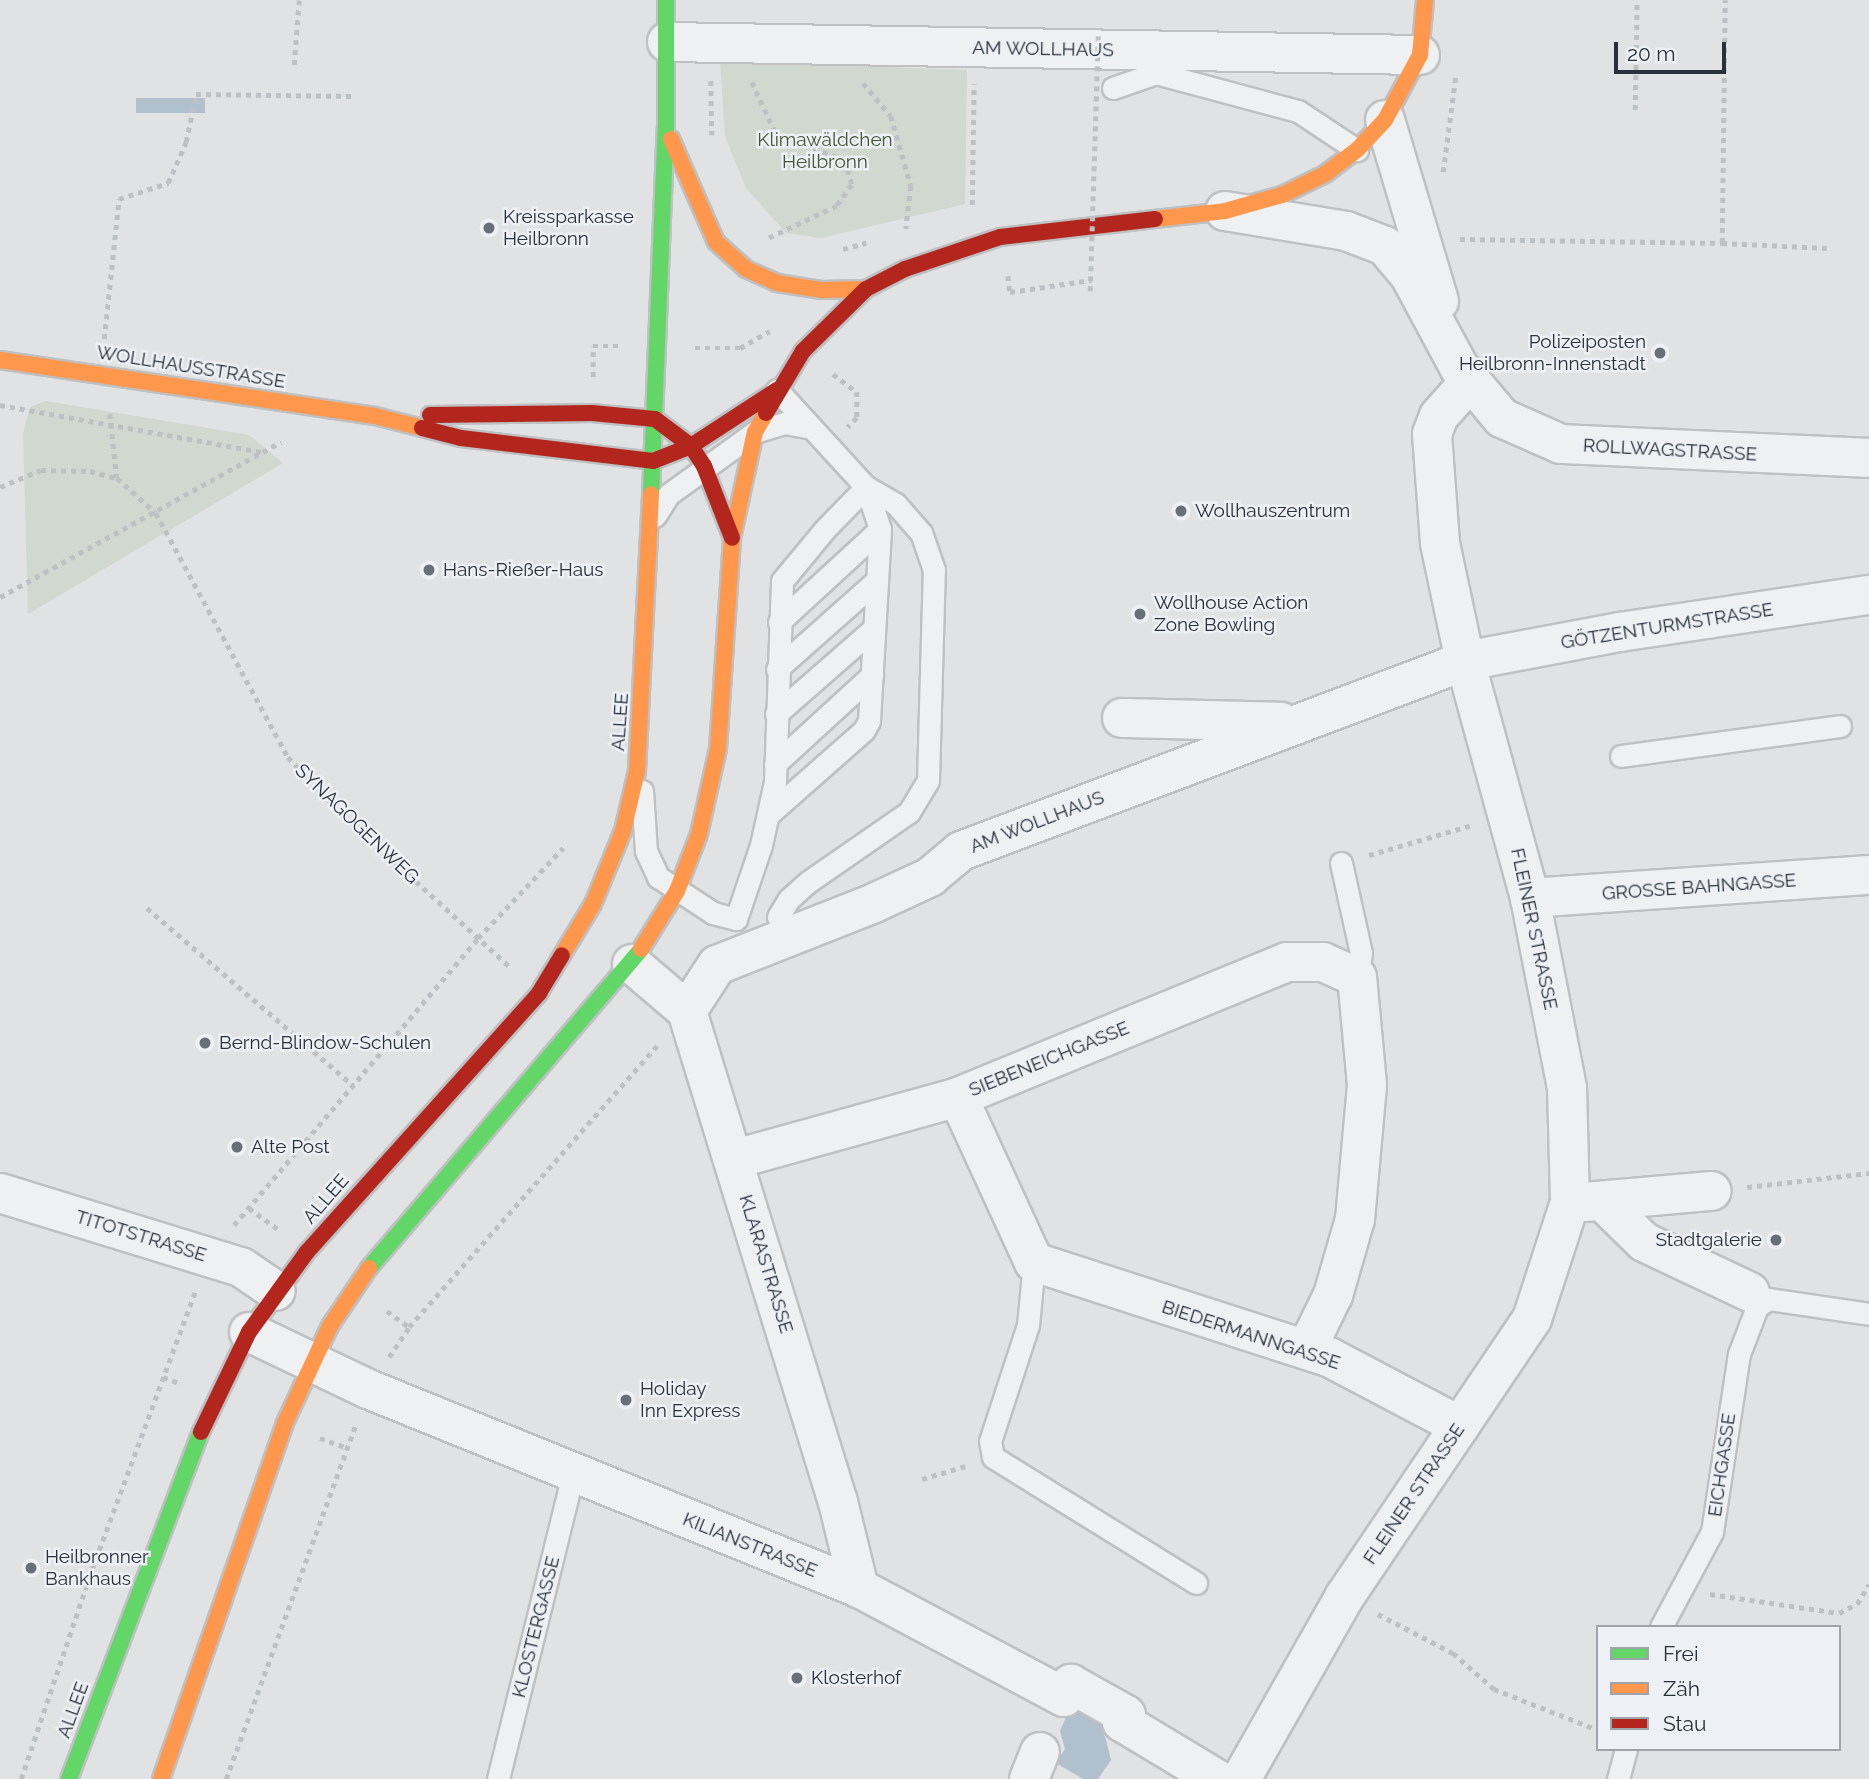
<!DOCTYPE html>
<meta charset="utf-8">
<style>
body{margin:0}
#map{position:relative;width:1869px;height:1779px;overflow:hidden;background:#e0e2e4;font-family:Raleway,sans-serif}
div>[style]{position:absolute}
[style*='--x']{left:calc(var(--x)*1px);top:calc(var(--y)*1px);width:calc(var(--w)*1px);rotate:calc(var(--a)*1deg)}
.green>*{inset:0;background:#d1d8d0}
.water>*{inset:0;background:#b0c0cd;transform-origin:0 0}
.path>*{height:4.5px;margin-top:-2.25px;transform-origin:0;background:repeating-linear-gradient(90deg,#bec1c3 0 5px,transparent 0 10px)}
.roads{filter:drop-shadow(2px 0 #bec0c2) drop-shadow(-2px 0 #bec0c2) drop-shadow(0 2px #bec0c2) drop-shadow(0 -2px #bec0c2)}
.lane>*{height:21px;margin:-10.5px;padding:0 10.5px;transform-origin:10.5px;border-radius:10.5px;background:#eff0f1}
.street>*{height:38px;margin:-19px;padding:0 19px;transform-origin:19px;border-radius:19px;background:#eff0f1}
.fast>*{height:16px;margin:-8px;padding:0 8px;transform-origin:8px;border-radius:8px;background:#63d668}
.slow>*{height:16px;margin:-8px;padding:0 8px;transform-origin:8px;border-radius:8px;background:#ff974d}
.jam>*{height:16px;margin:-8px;padding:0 8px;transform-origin:8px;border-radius:8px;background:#b3261e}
.path-bridge>*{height:4.5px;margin-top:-2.25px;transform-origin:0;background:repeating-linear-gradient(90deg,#bec1c3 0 5px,transparent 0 10px)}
.dots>*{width:19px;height:19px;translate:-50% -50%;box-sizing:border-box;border:4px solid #edf0f4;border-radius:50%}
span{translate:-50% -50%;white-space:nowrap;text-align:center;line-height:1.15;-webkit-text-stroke:5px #edf0f4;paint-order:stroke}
.street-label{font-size:19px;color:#29313c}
.park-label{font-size:19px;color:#3f5637}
.poi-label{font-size:19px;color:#29313c}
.left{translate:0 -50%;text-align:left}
.right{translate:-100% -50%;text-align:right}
.legend{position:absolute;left:1596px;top:1625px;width:245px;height:126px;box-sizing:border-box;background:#edf0f4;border:2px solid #9fa4aa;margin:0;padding:9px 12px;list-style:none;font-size:21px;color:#29313c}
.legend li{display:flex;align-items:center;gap:14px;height:35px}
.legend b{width:35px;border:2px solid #9fa4aa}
.scale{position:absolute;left:1614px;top:42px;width:112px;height:32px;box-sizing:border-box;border:4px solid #29313c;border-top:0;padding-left:9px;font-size:21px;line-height:24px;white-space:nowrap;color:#29313c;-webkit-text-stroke:5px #edf0f4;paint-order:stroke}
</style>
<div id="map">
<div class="green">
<i style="clip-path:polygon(720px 61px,967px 70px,965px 204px,821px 238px,786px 233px,746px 188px,725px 136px)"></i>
<i style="clip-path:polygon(46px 401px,249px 435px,283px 463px,28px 614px,23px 434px,30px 407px)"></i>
</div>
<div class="water">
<i style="left:205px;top:98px;width:15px;height:69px;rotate:90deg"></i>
<i style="clip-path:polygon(1074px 1699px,1095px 1709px,1106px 1740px,1111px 1760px,1098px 1779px,1083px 1779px,1056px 1763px,1065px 1749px,1060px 1731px)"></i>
</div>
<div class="path">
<i style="--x:294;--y:65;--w:65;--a:-85.6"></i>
<i style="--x:711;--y:81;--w:54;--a:88.9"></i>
<i style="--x:752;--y:82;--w:57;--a:65.2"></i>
<i style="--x:776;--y:134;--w:74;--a:20.6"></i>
<i style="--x:845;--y:160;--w:26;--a:74"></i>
<i style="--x:852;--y:185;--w:26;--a:126"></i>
<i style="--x:837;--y:206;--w:75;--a:154.8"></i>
<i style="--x:863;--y:83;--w:43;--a:49.7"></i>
<i style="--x:891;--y:116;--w:73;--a:74.1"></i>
<i style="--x:911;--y:186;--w:43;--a:96.6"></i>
<i style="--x:1635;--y:110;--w:110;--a:-89"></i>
<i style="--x:1443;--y:172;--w:100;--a:-82.5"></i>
<i style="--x:972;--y:205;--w:121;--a:-89.1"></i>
<i style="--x:1460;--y:239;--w:262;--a:0.9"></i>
<i style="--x:1722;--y:243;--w:243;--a:-89.3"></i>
<i style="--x:1722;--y:243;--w:105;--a:2.7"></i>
<i style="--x:843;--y:249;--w:24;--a:-15"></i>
<i style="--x:1008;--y:276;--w:16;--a:83"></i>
<i style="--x:1010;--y:292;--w:82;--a:-8.4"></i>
<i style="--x:104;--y:339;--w:141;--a:-83.9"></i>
<i style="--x:119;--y:199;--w:52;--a:-18.1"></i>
<i style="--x:168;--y:183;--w:45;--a:-66.3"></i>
<i style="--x:186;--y:142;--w:49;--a:-78.2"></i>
<i style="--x:196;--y:94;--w:159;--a:0.7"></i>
<i style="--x:695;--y:348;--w:45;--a:0"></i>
<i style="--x:740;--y:348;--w:34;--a:-30"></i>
<i style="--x:833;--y:374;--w:30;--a:37"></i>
<i style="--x:857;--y:392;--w:26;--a:90"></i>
<i style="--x:857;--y:418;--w:13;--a:135"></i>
<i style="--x:593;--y:377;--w:31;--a:-90"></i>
<i style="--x:593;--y:346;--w:26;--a:0"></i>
<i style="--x:0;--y:405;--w:265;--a:10.2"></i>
<i style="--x:110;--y:414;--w:64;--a:83.8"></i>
<i style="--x:117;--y:478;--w:52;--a:41.9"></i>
<i style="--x:156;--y:513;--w:277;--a:61.6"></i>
<i style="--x:288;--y:757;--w:79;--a:46.5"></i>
<i style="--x:342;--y:814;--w:229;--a:42.3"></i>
<i style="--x:0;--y:487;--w:44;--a:-22.5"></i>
<i style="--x:41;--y:470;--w:49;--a:1.2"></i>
<i style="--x:90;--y:471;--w:28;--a:15"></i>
<i style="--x:0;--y:597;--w:321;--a:-28.9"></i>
<i style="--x:1369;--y:855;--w:107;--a:-16.2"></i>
<i style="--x:147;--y:908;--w:272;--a:40.7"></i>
<i style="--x:1747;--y:1187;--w:123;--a:-6.5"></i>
<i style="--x:249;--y:1208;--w:37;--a:36"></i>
<i style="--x:234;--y:1225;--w:377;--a:-49.6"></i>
<i style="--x:478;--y:938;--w:124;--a:-46.6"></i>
<i style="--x:387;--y:1311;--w:27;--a:36"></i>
<i style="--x:389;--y:1357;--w:36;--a:-56"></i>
<i style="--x:409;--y:1327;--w:375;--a:-48.6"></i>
<i style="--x:163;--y:1377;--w:20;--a:20"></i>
<i style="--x:320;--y:1438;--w:29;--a:20"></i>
<i style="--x:922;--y:1479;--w:46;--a:-16.5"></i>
<i style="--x:1710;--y:1594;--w:130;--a:8.4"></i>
<i style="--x:1839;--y:1613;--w:20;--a:-27"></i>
<i style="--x:1857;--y:1604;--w:23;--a:-59"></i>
<i style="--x:1378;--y:1614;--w:85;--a:27.5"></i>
<i style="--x:1453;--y:1653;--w:55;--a:41.3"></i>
<i style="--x:1494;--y:1689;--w:112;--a:21.5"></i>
<i style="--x:21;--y:1779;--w:222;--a:-71.3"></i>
<i style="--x:92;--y:1569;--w:296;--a:-69.6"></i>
<i style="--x:226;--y:1779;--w:378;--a:-69.9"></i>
</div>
<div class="roads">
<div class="lane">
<i style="--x:1113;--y:88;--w:46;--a:-19.2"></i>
<i style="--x:1156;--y:73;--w:147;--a:15"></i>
<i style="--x:1298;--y:111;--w:71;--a:33.5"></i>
<i style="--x:655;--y:516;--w:26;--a:-58"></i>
<i style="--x:669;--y:494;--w:106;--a:-35.8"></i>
<i style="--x:755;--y:432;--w:30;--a:-17"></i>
<i style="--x:784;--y:423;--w:27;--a:10"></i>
<i style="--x:779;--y:622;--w:137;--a:-42.6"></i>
<i style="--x:777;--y:669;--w:132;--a:-41.6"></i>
<i style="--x:776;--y:714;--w:129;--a:-41.2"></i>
<i style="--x:1621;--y:756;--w:221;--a:-7.8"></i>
<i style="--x:775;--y:764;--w:132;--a:-42.5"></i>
<i style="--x:642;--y:791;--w:60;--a:86.2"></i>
<i style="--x:646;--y:851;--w:29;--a:65"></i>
<i style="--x:658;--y:877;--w:66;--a:33.2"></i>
<i style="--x:713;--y:913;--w:24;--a:15"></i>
<i style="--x:736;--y:919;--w:78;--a:-71.3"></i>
<i style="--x:761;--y:845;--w:65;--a:-77.5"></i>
<i style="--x:775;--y:782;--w:201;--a:-88"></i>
<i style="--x:782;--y:581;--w:67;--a:-50.4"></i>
<i style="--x:825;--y:529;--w:59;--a:-45.7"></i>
<i style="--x:770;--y:813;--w:125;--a:-41.4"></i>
<i style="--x:864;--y:730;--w:10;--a:-61"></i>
<i style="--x:869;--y:721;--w:192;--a:-86.7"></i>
<i style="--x:880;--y:529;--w:44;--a:-108.4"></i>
<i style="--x:866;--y:487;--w:132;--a:-132.5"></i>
<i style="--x:1341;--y:863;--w:92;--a:77.5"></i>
<i style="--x:1361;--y:953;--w:24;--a:99"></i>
<i style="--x:778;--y:917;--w:21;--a:-59"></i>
<i style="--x:789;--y:899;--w:25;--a:-42"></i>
<i style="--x:808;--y:882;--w:123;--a:-34.7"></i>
<i style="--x:909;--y:812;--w:37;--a:-59"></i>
<i style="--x:928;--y:780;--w:210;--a:-88.4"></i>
<i style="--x:934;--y:570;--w:39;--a:-109"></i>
<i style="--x:921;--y:533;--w:38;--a:-131"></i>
<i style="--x:896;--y:504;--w:34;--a:-150"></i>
<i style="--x:1034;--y:1262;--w:63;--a:95.4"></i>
<i style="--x:1028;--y:1325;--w:122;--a:108.1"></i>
<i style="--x:990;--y:1441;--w:16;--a:79"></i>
<i style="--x:993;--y:1457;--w:239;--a:31.8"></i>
<i style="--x:1661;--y:1627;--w:108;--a:-61.8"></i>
<i style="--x:1712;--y:1532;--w:180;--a:-81.4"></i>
<i style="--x:1739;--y:1354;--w:50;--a:-69"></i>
<i style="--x:1757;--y:1307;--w:14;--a:-36"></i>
<i style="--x:1768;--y:1299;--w:102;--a:8.4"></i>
<i style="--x:498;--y:1779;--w:314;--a:-76.2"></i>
<i style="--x:1618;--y:1779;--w:31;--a:-75"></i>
</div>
<div class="street">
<i style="--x:667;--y:42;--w:753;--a:0.99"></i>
<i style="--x:1385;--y:120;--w:189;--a:73.4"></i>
<i style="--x:1225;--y:211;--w:123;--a:9.4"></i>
<i style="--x:1346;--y:231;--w:42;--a:21"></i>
<i style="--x:1385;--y:246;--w:39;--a:50"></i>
<i style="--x:1410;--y:276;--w:103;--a:61.7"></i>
<i style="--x:1459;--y:367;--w:67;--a:49.9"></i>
<i style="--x:1502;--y:418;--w:64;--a:23.8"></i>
<i style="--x:1561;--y:444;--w:308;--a:2.6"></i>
<i style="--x:1122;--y:718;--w:159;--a:1.4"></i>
<i style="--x:1530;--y:898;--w:340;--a:-3.9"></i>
<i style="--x:632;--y:964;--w:72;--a:40.5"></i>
<i style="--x:687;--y:1011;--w:514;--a:72.91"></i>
<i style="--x:838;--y:1502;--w:89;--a:76.3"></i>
<i style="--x:687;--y:1011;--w:55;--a:-56.9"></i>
<i style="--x:717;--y:965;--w:169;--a:-21.5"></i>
<i style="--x:874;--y:903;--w:62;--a:-24.9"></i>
<i style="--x:930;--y:877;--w:40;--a:-40"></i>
<i style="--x:961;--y:851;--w:539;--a:-20.66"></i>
<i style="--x:1465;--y:661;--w:158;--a:-10.6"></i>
<i style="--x:1620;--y:632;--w:252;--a:-8.5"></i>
<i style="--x:958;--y:1097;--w:182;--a:65.3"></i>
<i style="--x:1034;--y:1262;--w:310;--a:17.9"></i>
<i style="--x:1329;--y:1357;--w:148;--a:27.8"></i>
<i style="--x:735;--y:1159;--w:231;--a:-15.5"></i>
<i style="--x:958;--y:1097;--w:356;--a:-22.3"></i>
<i style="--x:1287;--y:962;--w:36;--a:0"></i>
<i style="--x:1323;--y:962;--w:37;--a:24"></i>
<i style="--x:1357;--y:977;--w:108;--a:84.7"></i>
<i style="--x:1367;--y:1085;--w:135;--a:95.1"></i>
<i style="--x:1355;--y:1219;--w:79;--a:106.1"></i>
<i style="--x:1333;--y:1295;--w:61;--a:116.1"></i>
<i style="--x:0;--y:1193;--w:252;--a:17.1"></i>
<i style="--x:241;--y:1267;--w:42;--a:34.4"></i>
<i style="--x:1602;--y:1201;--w:59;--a:44.3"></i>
<i style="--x:1644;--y:1242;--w:117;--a:25.3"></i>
<i style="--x:1585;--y:1202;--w:127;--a:-5"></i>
<i style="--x:249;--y:1332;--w:132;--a:25.6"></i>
<i style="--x:368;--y:1389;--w:530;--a:22.06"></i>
<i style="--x:859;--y:1588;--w:232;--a:28"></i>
<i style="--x:1064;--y:1697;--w:15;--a:-62"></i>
<i style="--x:1071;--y:1684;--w:63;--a:29.4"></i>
<i style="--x:1126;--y:1715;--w:8;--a:120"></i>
<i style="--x:1122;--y:1722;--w:111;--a:31"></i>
<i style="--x:1029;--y:1779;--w:29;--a:-68"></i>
<i style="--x:1241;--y:1779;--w:210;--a:-60.4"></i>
<i style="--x:1345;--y:1596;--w:334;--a:-56"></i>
<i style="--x:1532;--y:1319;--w:123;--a:-72"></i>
<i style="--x:1570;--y:1202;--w:114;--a:-91.5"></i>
<i style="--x:1567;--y:1088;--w:194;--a:-101"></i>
<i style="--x:1530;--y:898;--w:246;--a:-105.3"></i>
<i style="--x:1465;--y:661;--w:121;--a:-102"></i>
<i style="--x:1440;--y:543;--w:109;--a:-94.2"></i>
<i style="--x:1432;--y:434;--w:19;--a:-69"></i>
<i style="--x:1439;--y:416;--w:47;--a:-48.5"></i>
</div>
<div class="fast">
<i style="--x:651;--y:494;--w:367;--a:-87.7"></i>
<i style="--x:666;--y:127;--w:127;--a:-90"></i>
<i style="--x:369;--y:1268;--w:419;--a:-49.5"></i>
<i style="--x:69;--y:1779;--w:371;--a:-69.2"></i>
</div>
<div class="slow">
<i style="--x:671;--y:139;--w:112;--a:66.4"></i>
<i style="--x:716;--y:242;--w:40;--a:42"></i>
<i style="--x:746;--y:269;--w:34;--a:24"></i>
<i style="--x:777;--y:283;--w:46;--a:8.8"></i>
<i style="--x:822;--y:290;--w:44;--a:-1.3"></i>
<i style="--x:1155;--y:219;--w:70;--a:-6.5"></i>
<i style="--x:1225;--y:211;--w:59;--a:-15.7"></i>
<i style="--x:1282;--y:195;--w:48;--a:-26"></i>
<i style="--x:1325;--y:174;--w:40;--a:-37"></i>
<i style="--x:1357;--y:150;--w:41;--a:-47"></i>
<i style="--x:1385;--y:120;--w:74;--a:-61.7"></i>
<i style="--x:1420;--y:55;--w:55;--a:-84.8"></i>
<i style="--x:0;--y:360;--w:379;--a:8.5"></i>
<i style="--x:375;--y:416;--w:49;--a:14.3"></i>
<i style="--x:641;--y:949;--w:68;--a:-58.2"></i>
<i style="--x:677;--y:891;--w:61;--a:-68.9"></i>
<i style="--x:699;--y:834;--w:87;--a:-77.4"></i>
<i style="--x:718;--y:749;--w:211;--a:-86.2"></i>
<i style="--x:732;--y:538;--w:108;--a:-77.8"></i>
<i style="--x:755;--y:432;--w:22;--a:-60"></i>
<i style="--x:562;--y:955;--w:60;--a:-58.7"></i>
<i style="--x:593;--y:904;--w:79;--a:-67.7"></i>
<i style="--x:623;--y:831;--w:62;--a:-76.9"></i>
<i style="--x:637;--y:771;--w:277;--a:-87.1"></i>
<i style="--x:161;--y:1779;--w:375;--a:-70.8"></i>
<i style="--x:284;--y:1425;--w:109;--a:-65.1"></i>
<i style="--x:330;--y:1326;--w:70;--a:-56.1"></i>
</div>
<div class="jam">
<i style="--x:766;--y:413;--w:72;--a:-59.2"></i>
<i style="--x:803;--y:351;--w:88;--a:-44.5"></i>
<i style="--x:866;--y:289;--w:44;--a:-27.1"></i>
<i style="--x:905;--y:269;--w:100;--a:-18.6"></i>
<i style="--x:1000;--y:237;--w:156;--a:-6.6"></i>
<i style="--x:430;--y:415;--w:162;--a:-0.7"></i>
<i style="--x:592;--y:413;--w:63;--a:5.4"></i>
<i style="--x:655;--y:419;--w:45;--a:36.9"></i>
<i style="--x:691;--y:446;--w:24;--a:57"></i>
<i style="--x:704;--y:466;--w:77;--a:68.7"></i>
<i style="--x:422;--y:428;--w:40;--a:14.4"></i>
<i style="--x:461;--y:438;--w:193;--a:6.8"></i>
<i style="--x:653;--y:461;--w:41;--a:-21.5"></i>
<i style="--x:691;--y:446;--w:103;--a:-33.1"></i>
<i style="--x:201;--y:1432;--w:111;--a:-64.4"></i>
<i style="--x:249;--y:1332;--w:99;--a:-54.1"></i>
<i style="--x:307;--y:1252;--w:348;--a:-48.1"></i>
<i style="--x:539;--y:993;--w:44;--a:-58.8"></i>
</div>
</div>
<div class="path-bridge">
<i style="--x:1090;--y:291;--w:257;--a:-88.2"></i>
</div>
<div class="dots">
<i style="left:489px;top:228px;background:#696f77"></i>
<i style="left:1660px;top:353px;background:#696f77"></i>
<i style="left:1181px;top:511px;background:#696f77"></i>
<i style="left:429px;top:570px;background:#696f77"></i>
<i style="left:1140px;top:614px;background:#696f77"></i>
<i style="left:205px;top:1043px;background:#696f77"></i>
<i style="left:237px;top:1147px;background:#696f77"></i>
<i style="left:1776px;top:1240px;background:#696f77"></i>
<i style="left:626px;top:1400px;background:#696f77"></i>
<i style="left:31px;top:1568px;background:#696f77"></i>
<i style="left:797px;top:1678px;background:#696f77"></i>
</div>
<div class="street-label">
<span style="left:1043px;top:49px;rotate:1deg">AM WOLLHAUS</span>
<span style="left:191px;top:367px;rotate:9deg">WOLLHAUSSTRASSE</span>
<span style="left:1670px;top:450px;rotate:3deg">ROLLWAGSTRASSE</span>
<span style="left:1667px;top:626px;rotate:-9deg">GÖTZENTURMSTRASSE</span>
<span style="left:620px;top:722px;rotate:-86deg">ALLEE</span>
<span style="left:1037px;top:822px;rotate:-21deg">AM WOLLHAUS</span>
<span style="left:357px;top:824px;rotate:44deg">SYNAGOGENWEG</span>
<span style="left:1699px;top:887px;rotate:-4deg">GROSSE BAHNGASSE</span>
<span style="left:1534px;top:929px;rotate:78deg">FLEINER STRASSE</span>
<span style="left:1049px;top:1059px;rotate:-22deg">SIEBENEICHGASSE</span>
<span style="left:326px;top:1199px;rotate:-49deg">ALLEE</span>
<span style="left:141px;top:1236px;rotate:17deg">TITOTSTRASSE</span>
<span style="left:766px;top:1264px;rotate:73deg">KLARASTRASSE</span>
<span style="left:1251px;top:1335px;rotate:18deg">BIEDERMANNGASSE</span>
<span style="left:1722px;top:1465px;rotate:-82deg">EICHGASSE</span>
<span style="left:1414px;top:1494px;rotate:-56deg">FLEINER STRASSE</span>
<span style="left:750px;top:1545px;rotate:22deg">KILIANSTRASSE</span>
<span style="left:536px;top:1627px;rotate:-76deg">KLOSTERGASSE</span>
<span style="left:73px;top:1710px;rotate:-70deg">ALLEE</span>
</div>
<div class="park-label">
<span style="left:825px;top:151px">Klimawäldchen<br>Heilbronn</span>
</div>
<div class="poi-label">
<span class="left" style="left:503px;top:228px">Kreissparkasse<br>Heilbronn</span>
<span class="right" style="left:1646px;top:353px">Polizeiposten<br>Heilbronn-Innenstadt</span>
<span class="left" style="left:1195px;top:511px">Wollhauszentrum</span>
<span class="left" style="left:443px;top:570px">Hans-Rießer-Haus</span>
<span class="left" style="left:1154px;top:614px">Wollhouse Action<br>Zone Bowling</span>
<span class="left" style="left:219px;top:1043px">Bernd-Blindow-Schulen</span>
<span class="left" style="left:251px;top:1147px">Alte Post</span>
<span class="right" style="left:1762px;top:1240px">Stadtgalerie</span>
<span class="left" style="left:640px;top:1400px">Holiday<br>Inn Express</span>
<span class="left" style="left:45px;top:1568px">Heilbronner<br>Bankhaus</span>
<span class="left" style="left:811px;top:1678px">Klosterhof</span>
</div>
<ul class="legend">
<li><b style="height:9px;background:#63d668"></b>Frei</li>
<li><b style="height:9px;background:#ff974d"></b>Zäh</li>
<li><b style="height:9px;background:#b3261e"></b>Stau</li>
</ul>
<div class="scale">20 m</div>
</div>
